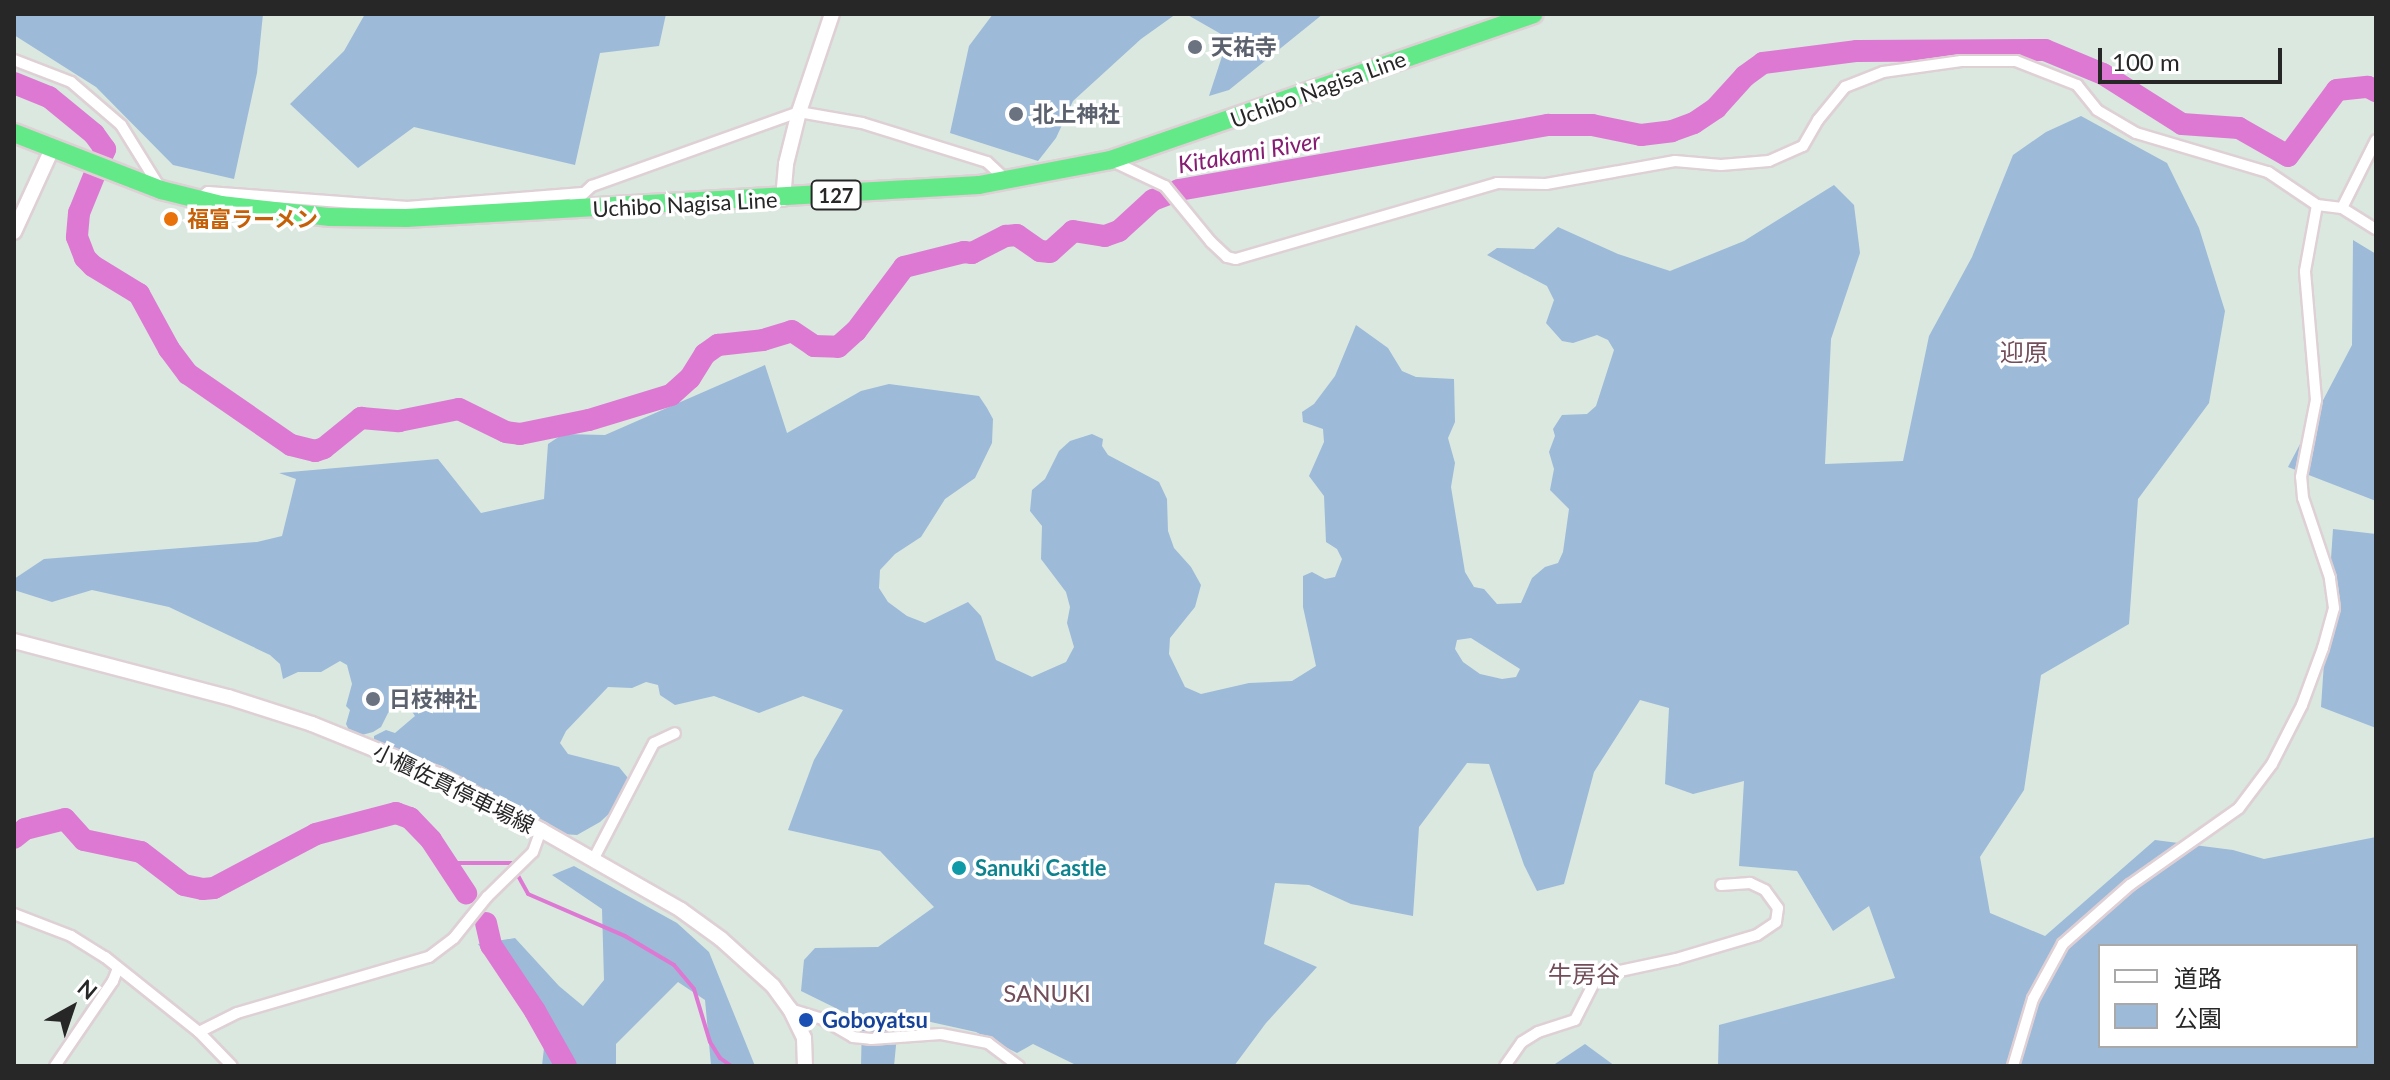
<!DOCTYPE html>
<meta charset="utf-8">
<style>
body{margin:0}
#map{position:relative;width:2390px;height:1080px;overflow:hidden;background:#dae8e0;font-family:Lato,"Noto Sans JP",sans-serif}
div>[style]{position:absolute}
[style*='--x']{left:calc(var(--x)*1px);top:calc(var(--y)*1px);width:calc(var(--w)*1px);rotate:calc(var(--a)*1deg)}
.green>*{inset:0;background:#9dbad8}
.stream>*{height:4px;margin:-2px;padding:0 2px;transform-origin:2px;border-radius:2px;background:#de79d3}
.river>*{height:22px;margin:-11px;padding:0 11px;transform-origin:11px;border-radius:11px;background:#de79d3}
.roads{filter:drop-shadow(2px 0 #ded0d5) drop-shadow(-2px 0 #ded0d5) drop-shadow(0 2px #ded0d5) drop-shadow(0 -2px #ded0d5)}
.street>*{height:10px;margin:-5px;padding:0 5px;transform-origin:5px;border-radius:5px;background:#fff}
.secondary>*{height:14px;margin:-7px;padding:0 7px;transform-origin:7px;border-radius:7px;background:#fff}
.highway>*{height:18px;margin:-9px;padding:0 9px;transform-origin:9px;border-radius:9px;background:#64e989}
.dots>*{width:22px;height:22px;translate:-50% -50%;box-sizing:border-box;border:4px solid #fff;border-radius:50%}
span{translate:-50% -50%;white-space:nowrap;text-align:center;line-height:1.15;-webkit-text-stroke:7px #fff;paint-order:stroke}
.shield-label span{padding:2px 6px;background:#fff;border:2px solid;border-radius:6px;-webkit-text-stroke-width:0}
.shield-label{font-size:20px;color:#272727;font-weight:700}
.worship-label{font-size:22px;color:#5b616d;font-weight:700}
.left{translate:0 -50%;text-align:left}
.street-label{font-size:22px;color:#272727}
.food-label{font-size:22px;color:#c56008;font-weight:700}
.culture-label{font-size:22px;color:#0d838f;font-weight:700}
.transit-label{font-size:22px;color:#164399;font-weight:700}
.water-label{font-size:24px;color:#851d72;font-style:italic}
.neighbourhood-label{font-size:24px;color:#724e5a}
.frame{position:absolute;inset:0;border:16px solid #272727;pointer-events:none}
.legend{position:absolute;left:2098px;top:944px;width:260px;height:104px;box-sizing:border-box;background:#fff;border:2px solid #a9a9a9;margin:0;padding:10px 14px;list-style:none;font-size:24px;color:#272727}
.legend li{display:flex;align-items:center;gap:16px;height:40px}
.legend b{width:40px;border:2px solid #a9a9a9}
.north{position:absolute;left:32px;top:968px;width:80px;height:80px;-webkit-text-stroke:6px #fff;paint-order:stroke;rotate:40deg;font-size:22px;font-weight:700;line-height:32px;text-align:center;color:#272727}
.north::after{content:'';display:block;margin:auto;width:28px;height:36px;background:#272727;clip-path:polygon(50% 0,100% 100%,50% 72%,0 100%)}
.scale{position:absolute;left:2098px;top:48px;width:184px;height:36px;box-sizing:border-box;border:4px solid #272727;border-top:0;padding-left:10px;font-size:24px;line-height:28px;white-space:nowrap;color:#272727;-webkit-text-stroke:6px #fff;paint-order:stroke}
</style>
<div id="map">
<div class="green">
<i style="clip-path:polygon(14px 14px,263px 14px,257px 73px,234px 179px,173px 165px,96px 87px,14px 35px)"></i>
<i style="clip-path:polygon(365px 14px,666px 14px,659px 46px,600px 53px,575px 165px,414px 127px,358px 168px,290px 104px,344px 51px)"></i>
<i style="clip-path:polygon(993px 14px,1176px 14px,1141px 39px,1073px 101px,1056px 138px,1038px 161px,950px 133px,969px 46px)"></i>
<i style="clip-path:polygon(1186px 14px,1323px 14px,1229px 90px,1209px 96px,1228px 38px)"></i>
<i style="clip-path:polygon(evenodd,2081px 116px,2167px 163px,2199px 228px,2225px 311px,2209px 403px,2138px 499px,2129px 624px,2041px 675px,2024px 790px,1980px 857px,1990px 913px,2045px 936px,2155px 840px,2233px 850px,2264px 859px,2376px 837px,2376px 1066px,1718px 1066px,1719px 1025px,1895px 978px,1869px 906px,1833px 931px,1797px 871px,1739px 866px,1744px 781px,1693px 794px,1665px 784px,1669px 708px,1640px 700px,1594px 772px,1564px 884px,1537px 891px,1524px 865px,1489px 764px,1467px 763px,1419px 827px,1413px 916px,1351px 904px,1309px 885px,1275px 883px,1264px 944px,1317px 967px,1266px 1023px,1234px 1066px,1078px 1066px,1033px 1044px,1017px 1053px,976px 1032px,899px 1015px,894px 1066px,861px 1066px,862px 1021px,801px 991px,804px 960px,815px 948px,878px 947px,934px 907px,880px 851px,788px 830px,814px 760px,843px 710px,803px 696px,759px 713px,714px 696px,675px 705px,660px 695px,658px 685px,646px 682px,632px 688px,608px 687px,566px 731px,560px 743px,568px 754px,619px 767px,628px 778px,613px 810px,600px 822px,577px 835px,562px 834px,442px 766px,374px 743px,374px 736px,386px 730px,395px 733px,415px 716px,407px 704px,401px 702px,388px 713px,381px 727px,373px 732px,358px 736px,349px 730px,346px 724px,350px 710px,346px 706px,352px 684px,347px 665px,340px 661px,321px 672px,298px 672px,283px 679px,280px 664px,270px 655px,169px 607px,92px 590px,52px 602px,14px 590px,14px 579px,44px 559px,257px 542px,282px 536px,296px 479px,279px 473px,438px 459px,481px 513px,544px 499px,548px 444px,563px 434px,605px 435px,765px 365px,787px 433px,861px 391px,889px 384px,979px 396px,987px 408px,993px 419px,992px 443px,975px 478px,945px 499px,921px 537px,895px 554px,880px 570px,879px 588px,888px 602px,907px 616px,925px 623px,968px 602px,981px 616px,996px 660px,1032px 677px,1066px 662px,1074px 647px,1067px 623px,1070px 607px,1066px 592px,1041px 559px,1042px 526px,1030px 511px,1032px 490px,1045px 479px,1059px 451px,1070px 441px,1092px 434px,1103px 439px,1102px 446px,1108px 455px,1159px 482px,1167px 499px,1168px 531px,1174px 548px,1191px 567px,1201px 585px,1195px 607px,1170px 638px,1169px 654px,1185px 687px,1201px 694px,1249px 683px,1292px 681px,1316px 666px,1303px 607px,1303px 576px,1312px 572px,1325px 579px,1335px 577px,1342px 559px,1337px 549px,1326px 542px,1324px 496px,1309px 476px,1324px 442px,1323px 429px,1303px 422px,1302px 412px,1314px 404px,1335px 376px,1356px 325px,1388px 348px,1402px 371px,1416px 377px,1454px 379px,1455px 422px,1448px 438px,1455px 463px,1451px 487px,1465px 572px,1474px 587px,1484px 589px,1497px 604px,1521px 603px,1532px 578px,1545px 567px,1558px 563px,1563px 552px,1569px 509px,1550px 490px,1554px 469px,1549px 452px,1555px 436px,1553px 429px,1562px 415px,1587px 414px,1596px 406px,1614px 350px,1608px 340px,1597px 335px,1573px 343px,1562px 341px,1546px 323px,1554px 300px,1547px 286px,1487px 255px,1497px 248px,1534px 249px,1558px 227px,1618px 254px,1670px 271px,1744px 241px,1834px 185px,1854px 205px,1860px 253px,1831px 339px,1825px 464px,1903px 461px,1929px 336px,1972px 257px,2013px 155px,2046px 132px,2081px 116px,1471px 638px,1520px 669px,1516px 677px,1502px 679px,1480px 674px,1463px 662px,1455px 649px,1457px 640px,1471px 638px,2081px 116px,2100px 946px,2356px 946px,2356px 1046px,2100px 1046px,2100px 946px)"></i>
<i style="clip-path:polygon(2353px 240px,2376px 254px,2376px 501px,2288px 467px,2352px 345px)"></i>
<i style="clip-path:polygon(2333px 529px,2376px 534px,2376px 728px,2321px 707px)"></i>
<i style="clip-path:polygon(574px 866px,677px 923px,709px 952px,755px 1066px,711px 1065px,705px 1000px,678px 982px,616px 1044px,616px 1066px,542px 1066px,548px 1012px,511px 991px,478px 944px,515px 938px,559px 986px,583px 1006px,604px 980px,602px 909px,552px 875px)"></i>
<i style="clip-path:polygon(1585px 1044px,1615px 1066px,1552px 1066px)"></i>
</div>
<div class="stream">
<i style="--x:446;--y:863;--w:65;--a:0"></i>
<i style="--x:511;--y:863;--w:35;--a:61"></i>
<i style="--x:528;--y:894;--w:106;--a:23.4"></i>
<i style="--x:625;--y:936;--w:57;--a:30.6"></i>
<i style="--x:674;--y:965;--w:31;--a:50"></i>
<i style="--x:694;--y:989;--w:55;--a:73.2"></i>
<i style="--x:710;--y:1042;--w:19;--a:58"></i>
<i style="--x:720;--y:1058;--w:14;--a:36"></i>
</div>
<div class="river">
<i style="--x:14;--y:83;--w:38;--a:22"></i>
<i style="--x:49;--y:97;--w:58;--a:39.4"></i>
<i style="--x:94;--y:134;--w:19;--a:54"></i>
<i style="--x:105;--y:149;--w:69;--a:112.1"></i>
<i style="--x:79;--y:213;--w:24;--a:95"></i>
<i style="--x:77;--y:237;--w:22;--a:69"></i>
<i style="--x:85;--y:258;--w:11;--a:45"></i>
<i style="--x:93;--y:266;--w:54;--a:31.3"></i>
<i style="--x:139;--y:294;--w:63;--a:61.4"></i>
<i style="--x:169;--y:349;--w:31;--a:53"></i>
<i style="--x:188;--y:374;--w:125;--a:34.6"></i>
<i style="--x:291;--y:445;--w:25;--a:14"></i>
<i style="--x:315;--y:451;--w:9;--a:-18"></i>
<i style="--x:324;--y:448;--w:48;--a:-39"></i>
<i style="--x:361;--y:418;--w:38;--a:5"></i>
<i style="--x:399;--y:421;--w:61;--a:-11.3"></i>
<i style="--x:459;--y:409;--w:52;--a:26.1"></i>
<i style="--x:506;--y:432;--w:14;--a:8"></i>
<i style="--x:520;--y:434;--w:70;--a:-11.5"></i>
<i style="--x:589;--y:420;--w:86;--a:-17"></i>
<i style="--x:671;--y:395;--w:25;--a:-42"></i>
<i style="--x:690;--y:378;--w:28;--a:-58"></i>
<i style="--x:705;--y:354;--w:16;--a:-35"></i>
<i style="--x:718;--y:345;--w:45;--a:-6.3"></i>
<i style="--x:763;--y:340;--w:30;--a:-17"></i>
<i style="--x:792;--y:331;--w:27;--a:34"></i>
<i style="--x:814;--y:346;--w:24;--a:2"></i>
<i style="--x:838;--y:347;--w:24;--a:-42"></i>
<i style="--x:856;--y:331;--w:80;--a:-53.1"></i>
<i style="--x:904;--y:267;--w:62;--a:-14"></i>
<i style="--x:964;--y:252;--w:8;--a:7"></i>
<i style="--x:972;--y:253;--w:38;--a:-27"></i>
<i style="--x:1006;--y:236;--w:11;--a:-5"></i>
<i style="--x:1017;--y:235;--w:28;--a:35"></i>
<i style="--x:1040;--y:251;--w:10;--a:6"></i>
<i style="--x:1050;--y:252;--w:31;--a:-42"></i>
<i style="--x:1073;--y:231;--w:32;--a:9"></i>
<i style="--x:1105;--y:236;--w:15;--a:-20"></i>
<i style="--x:1119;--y:231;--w:46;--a:-42.4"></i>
<i style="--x:1153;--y:200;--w:28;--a:-21"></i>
<i style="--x:1179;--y:190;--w:375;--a:-10"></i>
<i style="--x:1548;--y:125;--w:44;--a:0"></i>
<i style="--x:1592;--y:125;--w:50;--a:11.5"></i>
<i style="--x:1641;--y:135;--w:31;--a:-7"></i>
<i style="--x:1672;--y:131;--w:23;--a:-20"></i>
<i style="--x:1694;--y:123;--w:27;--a:-34"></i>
<i style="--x:1716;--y:108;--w:43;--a:-47.8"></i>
<i style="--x:1745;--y:76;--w:22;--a:-36"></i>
<i style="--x:1763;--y:63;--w:95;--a:-7.3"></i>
<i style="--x:1857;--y:51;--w:188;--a:-0.3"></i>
<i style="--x:2045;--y:50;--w:63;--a:22.5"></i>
<i style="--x:2103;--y:74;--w:93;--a:32.3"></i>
<i style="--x:2182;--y:124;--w:57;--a:4"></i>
<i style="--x:2239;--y:128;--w:56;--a:29.7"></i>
<i style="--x:2288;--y:156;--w:82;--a:-53.4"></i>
<i style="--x:2337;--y:90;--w:31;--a:-6"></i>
<i style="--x:2368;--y:87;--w:9;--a:27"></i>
<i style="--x:14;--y:838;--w:14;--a:-39"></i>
<i style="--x:25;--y:829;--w:41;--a:-14"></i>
<i style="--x:65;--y:819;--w:28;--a:48"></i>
<i style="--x:84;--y:840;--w:58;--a:11.9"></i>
<i style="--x:141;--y:852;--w:54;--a:37.5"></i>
<i style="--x:184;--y:885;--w:19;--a:12"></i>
<i style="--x:203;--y:889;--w:11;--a:-5"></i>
<i style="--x:214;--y:888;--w:115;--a:-27.9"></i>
<i style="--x:316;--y:834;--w:83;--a:-14.7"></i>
<i style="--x:396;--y:813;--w:15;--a:20"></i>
<i style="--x:410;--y:818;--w:30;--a:46"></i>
<i style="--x:431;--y:840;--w:64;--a:56.6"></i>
<i style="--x:486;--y:923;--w:23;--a:77"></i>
<i style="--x:491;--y:945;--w:79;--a:56.3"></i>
<i style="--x:535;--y:1011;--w:63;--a:60.6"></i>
</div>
<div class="roads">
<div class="street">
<i style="--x:14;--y:60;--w:61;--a:21.1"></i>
<i style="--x:71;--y:82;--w:66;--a:40.7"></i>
<i style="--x:121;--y:125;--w:74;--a:58.2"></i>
<i style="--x:1112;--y:161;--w:59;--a:25.3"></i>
<i style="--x:1165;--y:186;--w:72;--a:50.6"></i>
<i style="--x:1211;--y:242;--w:22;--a:43"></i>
<i style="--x:1227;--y:257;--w:9;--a:13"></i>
<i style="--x:1236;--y:259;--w:272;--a:-16.2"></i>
<i style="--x:1497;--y:183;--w:49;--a:1.2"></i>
<i style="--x:1546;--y:184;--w:131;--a:-10.1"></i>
<i style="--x:1675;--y:161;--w:46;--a:5"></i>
<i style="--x:1721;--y:165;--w:48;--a:-4.8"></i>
<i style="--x:1769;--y:161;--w:37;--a:-24"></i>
<i style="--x:1803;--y:146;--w:30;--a:-60"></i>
<i style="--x:1818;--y:120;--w:43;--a:-50.7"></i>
<i style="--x:1845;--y:87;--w:41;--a:-21.5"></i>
<i style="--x:1883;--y:72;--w:79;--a:-8"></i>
<i style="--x:1961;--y:61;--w:55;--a:0"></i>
<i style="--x:2016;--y:61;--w:66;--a:21.5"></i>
<i style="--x:2077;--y:85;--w:32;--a:51"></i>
<i style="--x:2097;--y:110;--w:45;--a:30.5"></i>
<i style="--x:2136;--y:133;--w:138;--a:16.5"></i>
<i style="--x:2268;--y:172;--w:59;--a:34"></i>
<i style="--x:2317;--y:205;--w:25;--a:7"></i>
<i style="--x:2342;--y:208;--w:40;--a:32"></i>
<i style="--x:200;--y:198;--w:10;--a:-37"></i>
<i style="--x:208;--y:192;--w:200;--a:4.3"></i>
<i style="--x:407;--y:207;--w:176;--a:-4.6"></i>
<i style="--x:2342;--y:208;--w:76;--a:-63.4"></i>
<i style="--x:567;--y:209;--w:34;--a:-43"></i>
<i style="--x:592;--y:186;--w:220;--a:-19.7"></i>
<i style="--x:799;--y:112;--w:64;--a:9.9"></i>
<i style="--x:862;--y:123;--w:131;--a:17.3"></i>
<i style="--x:987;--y:162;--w:26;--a:43"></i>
<i style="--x:593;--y:860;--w:132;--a:-62.5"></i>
<i style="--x:654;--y:743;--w:23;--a:-25"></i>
<i style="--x:14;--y:914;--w:61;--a:21.1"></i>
<i style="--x:71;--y:936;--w:40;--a:32"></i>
<i style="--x:105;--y:957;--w:120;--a:38.6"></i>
<i style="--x:199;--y:1032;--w:47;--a:45.9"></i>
<i style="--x:790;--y:1009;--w:34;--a:17"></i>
<i style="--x:822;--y:1019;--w:36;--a:30"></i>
<i style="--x:853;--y:1037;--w:18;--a:6"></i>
<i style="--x:871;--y:1039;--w:70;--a:-4.1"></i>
<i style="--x:941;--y:1034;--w:48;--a:10.8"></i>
<i style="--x:988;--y:1043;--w:39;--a:37"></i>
<i style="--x:199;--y:1032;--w:42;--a:-26.6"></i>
<i style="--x:237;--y:1013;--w:200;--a:-16.3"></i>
<i style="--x:429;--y:957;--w:31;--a:-37"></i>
<i style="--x:454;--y:938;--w:53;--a:-51.2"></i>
<i style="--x:487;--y:897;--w:64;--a:-44.4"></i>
<i style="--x:533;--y:852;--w:23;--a:-70"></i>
<i style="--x:55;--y:1066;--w:103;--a:-55.7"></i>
<i style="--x:113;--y:981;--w:14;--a:-69"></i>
<i style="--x:1505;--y:1066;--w:29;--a:-55"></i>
<i style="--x:1522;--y:1042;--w:19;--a:-32"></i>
<i style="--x:1538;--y:1032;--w:39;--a:-18"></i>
<i style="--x:1575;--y:1020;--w:44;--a:-62.9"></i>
<i style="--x:1595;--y:981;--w:13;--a:-32"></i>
<i style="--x:1606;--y:974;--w:72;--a:-12.1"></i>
<i style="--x:1676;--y:959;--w:84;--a:-16.5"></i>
<i style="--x:1757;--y:935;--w:23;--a:-34"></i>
<i style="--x:1776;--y:922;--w:14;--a:-82"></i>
<i style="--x:1778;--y:908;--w:22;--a:-126"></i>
<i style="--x:1765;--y:890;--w:17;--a:-155"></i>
<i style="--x:1750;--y:883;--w:29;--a:176"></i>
<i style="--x:2013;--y:1066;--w:70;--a:-73.4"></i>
<i style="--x:2033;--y:999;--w:63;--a:-61.4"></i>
<i style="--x:2063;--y:944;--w:89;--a:-41.4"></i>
<i style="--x:2130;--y:885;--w:133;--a:-35.2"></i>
<i style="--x:2239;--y:808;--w:55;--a:-53.1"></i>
<i style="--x:2272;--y:764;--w:66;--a:-63"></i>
<i style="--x:2302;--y:705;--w:61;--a:-69.8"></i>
<i style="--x:2323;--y:648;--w:41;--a:-74.6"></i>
<i style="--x:2334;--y:608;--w:30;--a:-98"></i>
<i style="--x:2330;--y:578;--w:84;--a:-108.6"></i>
<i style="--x:2303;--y:498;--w:21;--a:-95"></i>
<i style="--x:2301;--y:477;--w:78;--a:-79"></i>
<i style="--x:2316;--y:400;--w:129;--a:-94.9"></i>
<i style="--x:2305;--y:271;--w:67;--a:-79.7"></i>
</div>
<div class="secondary">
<i style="--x:783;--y:199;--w:35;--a:-85"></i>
<i style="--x:786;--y:164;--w:54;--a:-76"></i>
<i style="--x:799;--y:112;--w:103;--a:-71.4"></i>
<i style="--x:14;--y:232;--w:91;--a:-65.4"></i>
<i style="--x:14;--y:641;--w:221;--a:14.7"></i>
<i style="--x:228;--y:697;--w:88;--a:17.8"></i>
<i style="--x:312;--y:724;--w:136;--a:22"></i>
<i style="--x:438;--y:775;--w:117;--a:28.1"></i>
<i style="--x:541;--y:830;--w:161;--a:29.7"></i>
<i style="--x:681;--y:910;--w:49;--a:35.9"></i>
<i style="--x:721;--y:939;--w:70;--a:42.1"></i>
<i style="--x:773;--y:986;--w:29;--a:54"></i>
<i style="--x:790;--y:1009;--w:32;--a:64"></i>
<i style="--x:804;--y:1038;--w:28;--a:88"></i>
</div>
<div class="highway">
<i style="--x:14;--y:133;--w:158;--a:21.2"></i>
<i style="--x:161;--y:190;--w:62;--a:14"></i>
<i style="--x:221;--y:205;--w:110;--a:6.3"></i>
<i style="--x:330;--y:217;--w:76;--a:0.8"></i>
<i style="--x:406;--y:218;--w:574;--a:-3.3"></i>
<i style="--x:979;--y:185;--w:133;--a:-10.8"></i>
<i style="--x:1110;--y:160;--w:448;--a:-19"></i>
</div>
</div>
<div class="dots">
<i style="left:1195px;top:47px;background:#6b7280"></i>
<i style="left:1016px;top:114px;background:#6b7280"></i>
<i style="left:171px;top:219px;background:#e8710a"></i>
<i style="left:373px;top:699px;background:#6b7280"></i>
<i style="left:959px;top:868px;background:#0f9aa8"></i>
<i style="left:806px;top:1020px;background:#1a4fb4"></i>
</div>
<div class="shield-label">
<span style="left:836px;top:195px">127</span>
</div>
<div class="worship-label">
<span class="left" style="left:1211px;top:47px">天祐寺</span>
<span class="left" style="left:1032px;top:114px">北上神社</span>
<span class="left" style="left:389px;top:699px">日枝神社</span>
</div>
<div class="street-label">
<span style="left:1318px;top:89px;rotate:-20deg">Uchibo Nagisa Line</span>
<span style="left:685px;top:204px;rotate:-3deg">Uchibo Nagisa Line</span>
<span style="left:454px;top:788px;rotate:26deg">小櫃佐貫停車場線</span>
</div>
<div class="food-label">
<span class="left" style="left:187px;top:219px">福富ラーメン</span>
</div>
<div class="culture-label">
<span class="left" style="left:975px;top:868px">Sanuki Castle</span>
</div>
<div class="transit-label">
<span class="left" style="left:822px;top:1020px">Goboyatsu</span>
</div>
<div class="water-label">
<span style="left:1249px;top:152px;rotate:-10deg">Kitakami River</span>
</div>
<div class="neighbourhood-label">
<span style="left:2024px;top:352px">迎原</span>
<span style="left:1584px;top:974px">牛房谷</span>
<span style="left:1047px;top:993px">SANUKI</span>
</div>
<div class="frame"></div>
<ul class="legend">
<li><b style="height:10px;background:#fff"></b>道路</li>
<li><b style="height:22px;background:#9dbad8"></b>公園</li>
</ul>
<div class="north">N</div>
<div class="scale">100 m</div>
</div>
